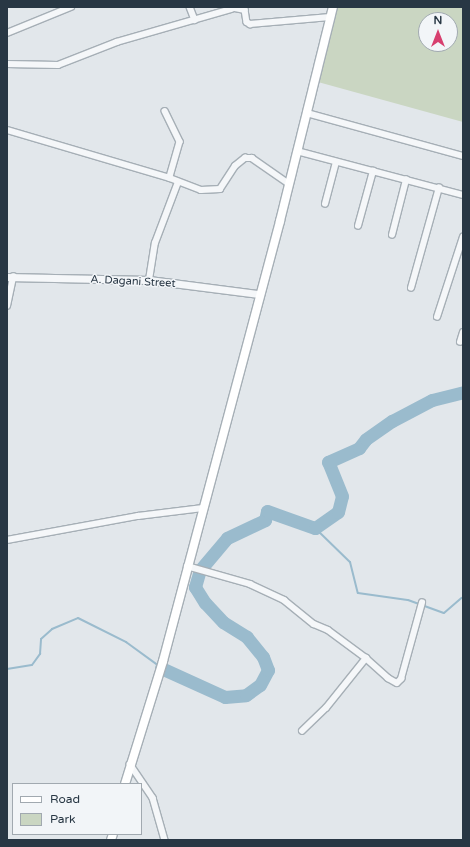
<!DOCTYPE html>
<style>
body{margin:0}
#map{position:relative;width:470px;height:847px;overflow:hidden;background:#e2e7eb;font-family:"Varela Round",sans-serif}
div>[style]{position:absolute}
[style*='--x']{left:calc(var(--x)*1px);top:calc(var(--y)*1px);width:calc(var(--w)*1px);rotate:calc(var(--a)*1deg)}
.green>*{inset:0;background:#cad6c2}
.stream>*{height:2px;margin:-1px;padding:0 1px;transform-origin:1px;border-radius:1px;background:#9abbcd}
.river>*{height:13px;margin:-6.5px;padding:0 6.5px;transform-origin:6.5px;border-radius:6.5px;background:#9abbcd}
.roads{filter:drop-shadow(1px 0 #a6afb6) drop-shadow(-1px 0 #a6afb6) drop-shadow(0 1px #a6afb6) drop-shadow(0 -1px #a6afb6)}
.minor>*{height:5.5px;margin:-2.75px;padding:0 2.75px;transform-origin:2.75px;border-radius:2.75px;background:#f5f7f9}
.tertiary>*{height:7px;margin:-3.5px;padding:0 3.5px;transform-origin:3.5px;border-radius:3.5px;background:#f5f7f9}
.secondary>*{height:8px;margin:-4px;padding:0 4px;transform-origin:4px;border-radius:4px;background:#fff}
span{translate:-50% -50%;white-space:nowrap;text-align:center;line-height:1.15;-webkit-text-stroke:3px #f2f5f8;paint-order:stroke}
.street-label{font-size:11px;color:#283744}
.frame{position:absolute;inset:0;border:8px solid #283744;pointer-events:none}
.legend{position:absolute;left:12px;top:783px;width:130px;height:52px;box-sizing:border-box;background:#f2f5f8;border:1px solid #a1a9b0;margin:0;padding:5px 7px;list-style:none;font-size:12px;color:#283744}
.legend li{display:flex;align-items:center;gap:8px;height:20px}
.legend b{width:20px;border:1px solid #a1a9b0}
.north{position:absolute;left:418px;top:12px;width:40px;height:40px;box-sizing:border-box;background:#f2f5f8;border:1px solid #a1a9b0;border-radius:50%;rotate:0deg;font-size:11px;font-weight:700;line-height:16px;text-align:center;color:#283744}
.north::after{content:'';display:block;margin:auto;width:14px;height:18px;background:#d73f6f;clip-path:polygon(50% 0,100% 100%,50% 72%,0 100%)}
</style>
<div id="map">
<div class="green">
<i style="clip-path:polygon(evenodd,337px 7px,463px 7px,463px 122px,318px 82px,337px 7px,426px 20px,450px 20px,450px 44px,426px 44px,426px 20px)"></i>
</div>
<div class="stream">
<i style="--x:315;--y:528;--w:49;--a:44.2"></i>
<i style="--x:350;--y:562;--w:32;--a:76"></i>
<i style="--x:358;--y:593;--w:50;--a:8"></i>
<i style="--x:408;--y:600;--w:38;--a:20"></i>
<i style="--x:444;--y:613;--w:23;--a:-41"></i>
<i style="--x:7;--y:669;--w:25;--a:-9"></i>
<i style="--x:32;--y:665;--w:14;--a:-54"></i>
<i style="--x:40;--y:654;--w:15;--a:-86"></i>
<i style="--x:41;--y:639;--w:15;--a:-42"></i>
<i style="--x:52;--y:629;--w:28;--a:-23"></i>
<i style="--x:78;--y:618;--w:54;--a:26.6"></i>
<i style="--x:126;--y:642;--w:41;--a:36"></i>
</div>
<div class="river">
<i style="--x:161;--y:668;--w:70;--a:24.4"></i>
<i style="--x:225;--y:697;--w:21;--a:-5"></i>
<i style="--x:246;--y:695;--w:17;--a:-36"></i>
<i style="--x:260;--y:685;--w:17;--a:-62"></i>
<i style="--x:268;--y:670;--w:14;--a:-111"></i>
<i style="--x:263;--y:657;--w:26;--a:-129"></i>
<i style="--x:247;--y:637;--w:28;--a:-148"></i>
<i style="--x:223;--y:622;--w:26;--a:-133"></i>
<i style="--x:205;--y:603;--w:19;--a:-122"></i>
<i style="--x:195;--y:587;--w:18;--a:-74"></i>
<i style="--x:200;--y:570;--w:42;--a:-49.8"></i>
<i style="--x:227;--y:538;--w:42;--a:-25.3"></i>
<i style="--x:265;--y:520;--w:9;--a:-77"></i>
<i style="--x:267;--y:511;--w:51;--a:19.5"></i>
<i style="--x:315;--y:528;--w:28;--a:-35"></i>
<i style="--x:338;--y:512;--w:16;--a:-76"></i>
<i style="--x:342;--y:496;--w:37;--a:-112"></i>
<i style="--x:328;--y:462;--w:34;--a:-24"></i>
<i style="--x:359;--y:448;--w:11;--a:-52"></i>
<i style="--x:366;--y:439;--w:32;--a:-35"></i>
<i style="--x:392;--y:421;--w:45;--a:-27.7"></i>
<i style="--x:432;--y:400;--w:32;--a:-14"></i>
</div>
<div class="roads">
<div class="minor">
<i style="--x:190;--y:7;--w:14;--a:69"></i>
<i style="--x:230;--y:7;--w:15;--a:11"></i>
<i style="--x:245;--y:10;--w:12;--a:81"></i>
<i style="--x:247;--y:22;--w:4;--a:34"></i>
<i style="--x:250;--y:24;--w:80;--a:-5"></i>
<i style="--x:7;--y:33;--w:69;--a:-22.1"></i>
<i style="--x:7;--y:64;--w:51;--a:1.1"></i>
<i style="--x:58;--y:65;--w:63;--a:-21.3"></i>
<i style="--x:117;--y:42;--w:119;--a:-16.1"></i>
<i style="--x:165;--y:111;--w:34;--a:64"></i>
<i style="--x:180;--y:142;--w:37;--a:106"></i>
<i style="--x:307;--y:113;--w:162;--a:15.4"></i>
<i style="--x:7;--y:130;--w:170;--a:16.4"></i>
<i style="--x:170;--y:178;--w:33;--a:21"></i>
<i style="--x:201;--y:190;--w:19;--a:-3"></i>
<i style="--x:220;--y:189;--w:27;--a:-57"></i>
<i style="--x:235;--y:166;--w:13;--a:-39"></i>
<i style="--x:245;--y:158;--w:7;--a:0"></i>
<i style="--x:252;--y:158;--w:44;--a:34.8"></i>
<i style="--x:297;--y:151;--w:172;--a:14.8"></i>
<i style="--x:325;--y:204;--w:43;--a:-75.3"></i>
<i style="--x:358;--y:226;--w:57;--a:-74.7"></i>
<i style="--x:392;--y:235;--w:57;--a:-75.7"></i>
<i style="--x:149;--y:280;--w:37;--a:-81"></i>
<i style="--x:155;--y:243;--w:65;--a:-69.3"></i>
<i style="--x:411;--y:288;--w:104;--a:-74.4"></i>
<i style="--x:7;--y:306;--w:30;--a:-78"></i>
<i style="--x:437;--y:317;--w:84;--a:-72"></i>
<i style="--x:460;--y:342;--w:10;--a:-73"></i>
<i style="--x:7;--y:540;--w:133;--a:-10.4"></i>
<i style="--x:138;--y:516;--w:65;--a:-7"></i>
<i style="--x:187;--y:566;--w:66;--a:15.9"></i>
<i style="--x:250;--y:584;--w:38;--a:25"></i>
<i style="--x:284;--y:600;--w:38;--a:39"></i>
<i style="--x:314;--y:624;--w:15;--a:23"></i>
<i style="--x:328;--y:630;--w:47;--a:36.4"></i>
<i style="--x:366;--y:658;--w:30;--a:42"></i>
<i style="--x:388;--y:678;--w:10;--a:29"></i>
<i style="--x:397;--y:683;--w:6;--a:-45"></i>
<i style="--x:401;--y:679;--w:79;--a:-74.6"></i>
<i style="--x:302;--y:731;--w:33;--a:-44"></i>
<i style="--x:326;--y:708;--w:64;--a:-51.3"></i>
<i style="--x:130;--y:764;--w:41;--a:55.9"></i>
<i style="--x:153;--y:798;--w:44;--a:74.1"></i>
</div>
<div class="tertiary">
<i style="--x:7;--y:277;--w:142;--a:1.2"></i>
<i style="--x:149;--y:280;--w:111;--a:7.3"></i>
</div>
<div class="secondary">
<i style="--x:125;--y:784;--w:129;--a:-72.8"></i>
<i style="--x:163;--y:661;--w:455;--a:-75.1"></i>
<i style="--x:280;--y:221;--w:220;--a:-76.1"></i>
<i style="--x:111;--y:840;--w:6;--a:-72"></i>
</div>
</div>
<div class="street-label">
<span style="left:133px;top:282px;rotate:3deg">A. Dagani Street</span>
</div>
<div class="frame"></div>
<ul class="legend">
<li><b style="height:5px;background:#fff"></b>Road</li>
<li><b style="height:11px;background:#cad6c2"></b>Park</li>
</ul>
<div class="north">N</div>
</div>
